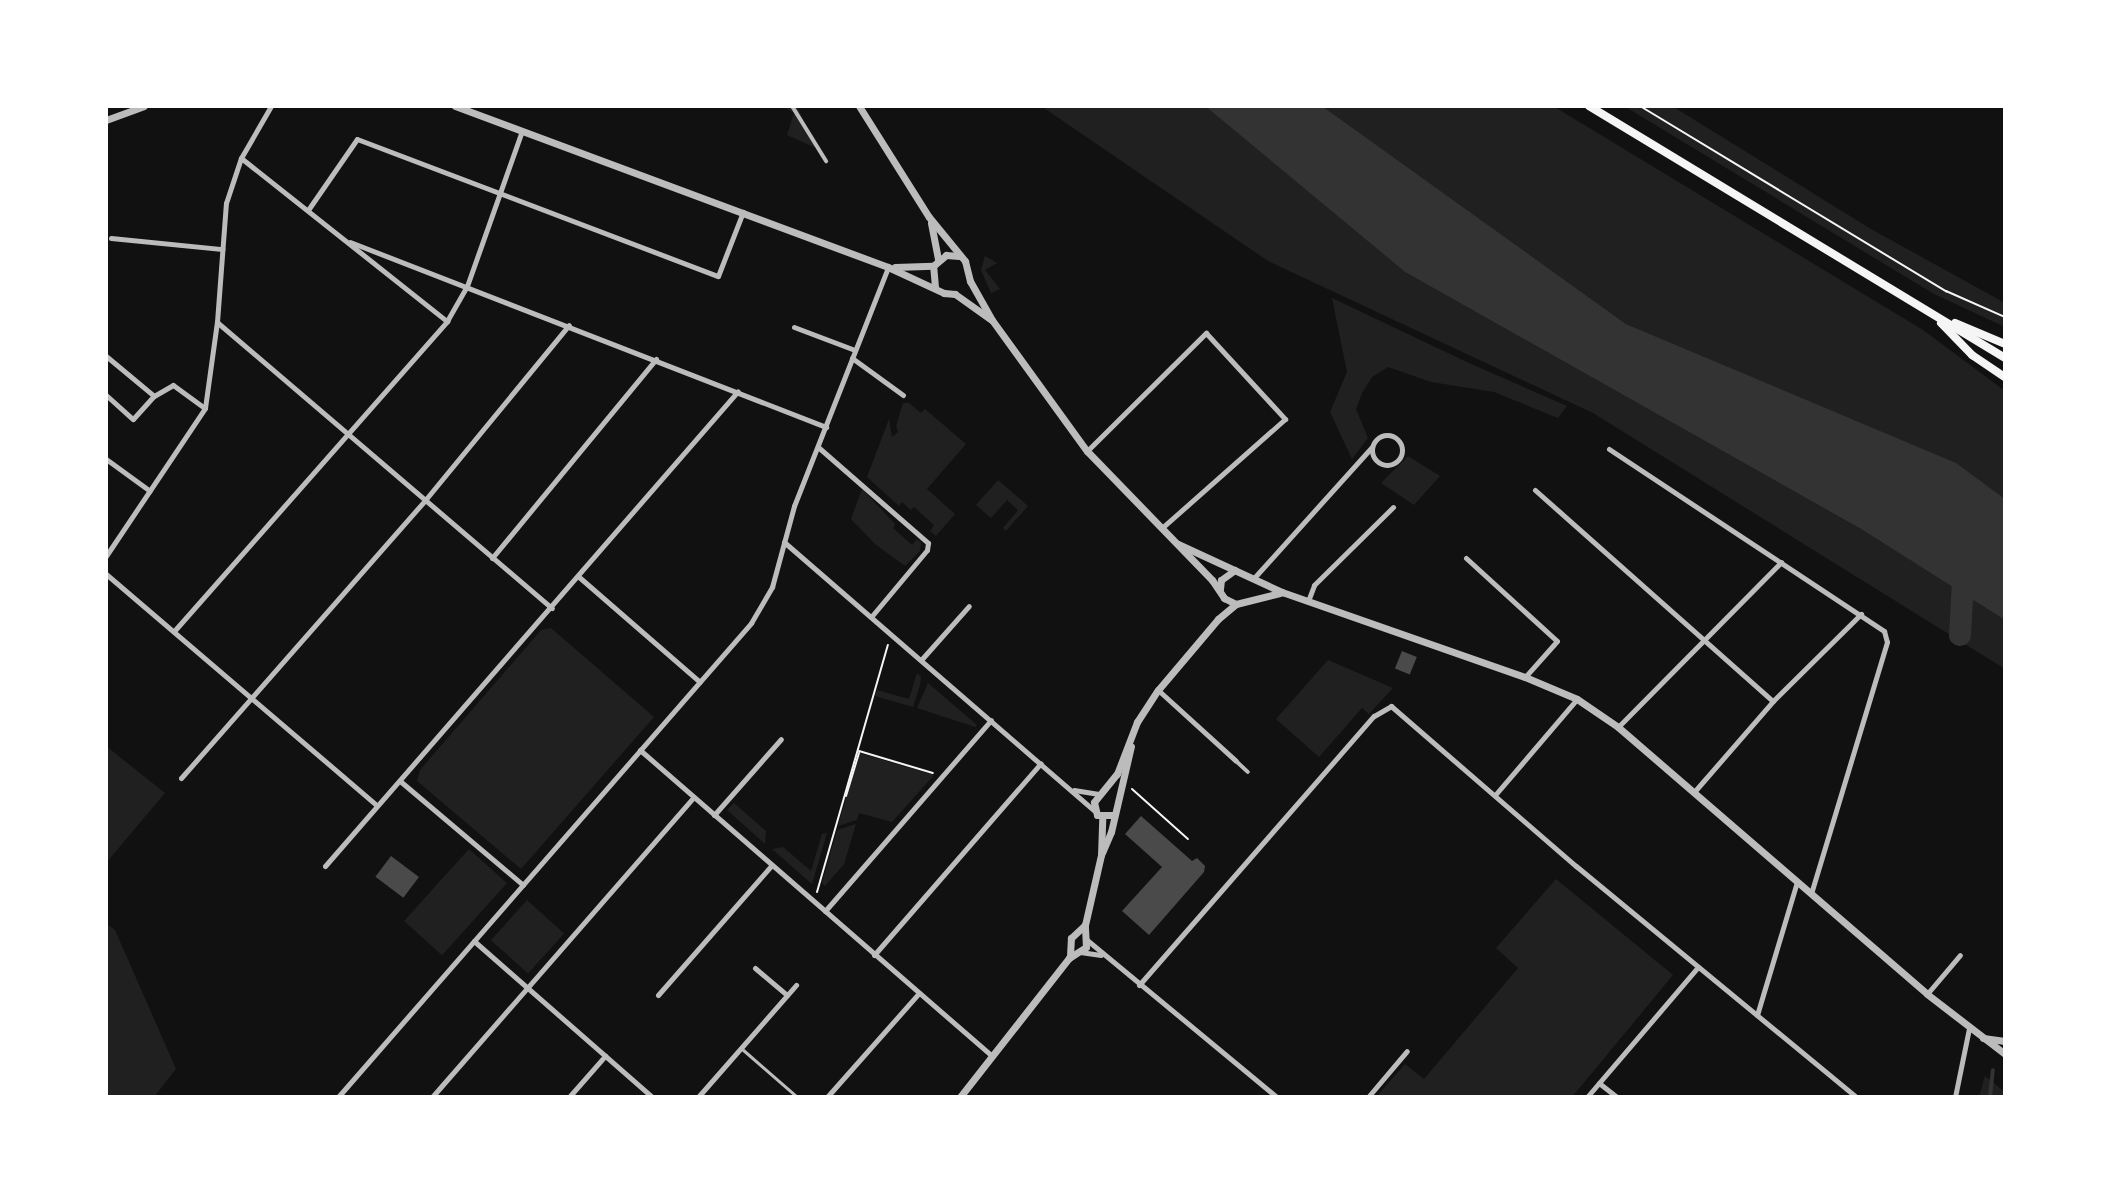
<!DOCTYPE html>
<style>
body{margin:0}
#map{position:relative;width:2111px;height:1203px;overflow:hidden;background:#111;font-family:Arial,sans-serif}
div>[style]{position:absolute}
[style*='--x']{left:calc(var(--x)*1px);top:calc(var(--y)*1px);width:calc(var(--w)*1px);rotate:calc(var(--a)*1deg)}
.green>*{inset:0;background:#202020;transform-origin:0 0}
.water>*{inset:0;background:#333}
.stream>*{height:4px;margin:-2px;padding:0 2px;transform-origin:2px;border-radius:2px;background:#333}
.river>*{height:22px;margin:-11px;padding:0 11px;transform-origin:11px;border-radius:11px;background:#333}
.building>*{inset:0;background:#4a4a4a;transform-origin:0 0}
.path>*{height:2px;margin:-1px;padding:0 1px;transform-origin:1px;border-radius:1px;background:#f5f5f5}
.service>*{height:3px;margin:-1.5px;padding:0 1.5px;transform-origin:1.5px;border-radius:1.5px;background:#bcbcbc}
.pedestrian>*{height:4px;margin:-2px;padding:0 2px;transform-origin:2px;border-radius:2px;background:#bcbcbc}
.minor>*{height:5px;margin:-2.5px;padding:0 2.5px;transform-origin:2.5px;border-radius:2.5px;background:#bcbcbc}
.minor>.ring{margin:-2.5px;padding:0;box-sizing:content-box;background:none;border:5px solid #bcbcbc;border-radius:50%}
.tertiary>*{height:7px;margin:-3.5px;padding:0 3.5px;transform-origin:3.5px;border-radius:3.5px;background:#bcbcbc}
.secondary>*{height:8px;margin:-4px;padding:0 4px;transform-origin:4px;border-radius:4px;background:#f5f5f5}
span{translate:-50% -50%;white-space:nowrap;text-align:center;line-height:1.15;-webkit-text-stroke:7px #fff;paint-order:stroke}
.frame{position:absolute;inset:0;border:108px solid #fff;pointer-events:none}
</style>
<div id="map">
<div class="green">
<i style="clip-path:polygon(783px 106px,797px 106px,816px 148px,787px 135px,794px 113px)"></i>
<i style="clip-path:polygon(1041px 106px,1205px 106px,1405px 272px,1861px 529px,2005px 620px,2005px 669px,1593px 413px,1268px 261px)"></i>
<i style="clip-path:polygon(1322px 106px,1553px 106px,1923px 330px,2005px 391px,2005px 499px,1955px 463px,1626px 324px)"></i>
<i style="clip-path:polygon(1624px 106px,1672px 106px,1871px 229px,2005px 303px,2005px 327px,1934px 294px)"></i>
<i style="clip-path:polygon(985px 256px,997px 263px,985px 270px,1000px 289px,991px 293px,981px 270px)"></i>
<i style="clip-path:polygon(1332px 298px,1469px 363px,1567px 406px,1558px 418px,1494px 392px,1431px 382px,1388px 367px,1372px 377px,1362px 393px,1356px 409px,1368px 438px,1352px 459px,1330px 412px,1347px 372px)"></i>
<i style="clip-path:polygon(903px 403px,909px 403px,921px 413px,925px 409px,966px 444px,927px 489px,955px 514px,936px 536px,930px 531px,934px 525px,914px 507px,911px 510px,902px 502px,899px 506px,867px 477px,889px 419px,892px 437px,898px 432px,896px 426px)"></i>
<i style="clip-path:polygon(1408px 456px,1440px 476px,1414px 505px,1381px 483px)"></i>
<i style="clip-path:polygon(998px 480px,1028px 506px,1006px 531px,1003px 528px,1018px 510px,1007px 500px,991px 518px,976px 505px)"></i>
<i style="clip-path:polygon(862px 489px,895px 524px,893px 528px,912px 545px,917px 539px,921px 543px,920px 551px,905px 566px,875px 544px,851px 519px)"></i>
<i style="clip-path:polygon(551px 628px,654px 717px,521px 869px,417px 781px,420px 770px,541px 630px)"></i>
<i style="clip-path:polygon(1328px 660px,1393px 688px,1369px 714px,1362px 708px,1319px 757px,1276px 719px)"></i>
<i style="clip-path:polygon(917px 673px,921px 677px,920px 685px,913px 707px,875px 696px,877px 690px,909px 699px)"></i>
<i style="clip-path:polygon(928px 683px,977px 725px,975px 727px,917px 708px)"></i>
<i style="clip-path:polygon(106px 746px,165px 793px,106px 863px)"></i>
<i style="clip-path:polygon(859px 753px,934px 775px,892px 822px,859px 813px,857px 820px,838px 826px)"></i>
<i style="clip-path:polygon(734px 803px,766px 831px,765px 844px,727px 810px)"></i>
<i style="clip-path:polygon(856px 824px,844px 864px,825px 886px,822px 883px,837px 830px)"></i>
<i style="clip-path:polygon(827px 833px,812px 884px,772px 849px,783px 847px,811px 871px,822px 834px)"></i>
<i style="left:469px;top:849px;width:51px;height:97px;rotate:42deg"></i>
<i style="clip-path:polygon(1556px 879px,1673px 975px,1572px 1097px,1376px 1097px,1405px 1064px,1424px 1079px,1518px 968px,1496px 948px)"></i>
<i style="left:527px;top:900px;width:50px;height:54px;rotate:42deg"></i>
<i style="clip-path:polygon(106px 923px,115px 930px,176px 1069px,154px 1097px,106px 1097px)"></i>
<i style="clip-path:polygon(1985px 1076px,2005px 1092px,2005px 1097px,1979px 1097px)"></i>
</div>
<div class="water">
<i style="clip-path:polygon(1205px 106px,1322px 106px,1626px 324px,1956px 463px,2005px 499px,2005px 620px,1861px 529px,1405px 272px)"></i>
</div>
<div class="stream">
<i style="--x:1990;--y:1097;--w:27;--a:-84"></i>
</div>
<div class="river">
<i style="--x:1960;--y:635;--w:71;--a:-86.8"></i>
</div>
<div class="building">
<i style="left:1402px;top:651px;width:16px;height:19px;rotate:22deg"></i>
<i style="clip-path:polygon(1141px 816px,1192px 861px,1197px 858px,1205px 866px,1204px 872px,1149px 935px,1122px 911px,1162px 867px,1125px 834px)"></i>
<i style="left:391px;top:856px;width:35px;height:26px;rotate:37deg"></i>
</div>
<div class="path">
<i style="--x:1640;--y:106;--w:358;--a:31.2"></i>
<i style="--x:1946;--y:291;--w:64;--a:23.8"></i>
<i style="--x:859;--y:751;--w:77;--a:16.6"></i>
<i style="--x:1132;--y:789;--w:75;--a:41.8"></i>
<i style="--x:846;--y:796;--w:45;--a:-73.2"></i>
<i style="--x:817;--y:892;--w:257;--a:-74"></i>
</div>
<div class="service">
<i style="--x:742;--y:1049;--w:73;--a:41.1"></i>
</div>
<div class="pedestrian">
<i style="--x:792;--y:106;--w:65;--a:58.3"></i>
<i style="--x:1236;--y:761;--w:16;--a:43"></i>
</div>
<div class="minor">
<i style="--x:241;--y:158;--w:263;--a:38.4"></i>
<i style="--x:308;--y:210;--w:86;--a:-55.4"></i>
<i style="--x:357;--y:139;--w:386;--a:20.8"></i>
<i style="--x:718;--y:276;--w:69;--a:-68.7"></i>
<i style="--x:111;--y:238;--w:112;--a:5.7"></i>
<i style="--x:350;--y:242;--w:511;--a:21.24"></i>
<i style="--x:218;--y:323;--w:439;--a:40.5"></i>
<i style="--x:794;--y:327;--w:65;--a:20.7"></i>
<i style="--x:106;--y:356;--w:62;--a:39.8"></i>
<i style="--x:852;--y:358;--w:63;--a:36"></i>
<i style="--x:106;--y:395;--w:36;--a:42"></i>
<i style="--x:133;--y:419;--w:31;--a:-48"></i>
<i style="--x:154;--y:396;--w:22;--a:-30"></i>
<i style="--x:173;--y:385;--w:39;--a:36"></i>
<i class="ring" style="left:1372px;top:435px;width:25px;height:25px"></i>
<i style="--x:818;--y:447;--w:146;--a:41.1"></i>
<i style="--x:928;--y:543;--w:7;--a:98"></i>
<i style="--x:927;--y:550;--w:87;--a:129.9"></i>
<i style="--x:1609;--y:449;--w:330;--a:33.5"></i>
<i style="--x:1884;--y:631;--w:11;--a:75"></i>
<i style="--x:1887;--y:642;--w:262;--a:106.8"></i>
<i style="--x:1087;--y:451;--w:168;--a:-44.8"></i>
<i style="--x:1206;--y:333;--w:117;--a:47.4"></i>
<i style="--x:1285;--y:419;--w:164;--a:138.5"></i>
<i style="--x:106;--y:459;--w:54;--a:36"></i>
<i style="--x:1535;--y:490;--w:318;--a:41.6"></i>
<i style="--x:784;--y:542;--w:410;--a:40.9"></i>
<i style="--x:106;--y:556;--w:178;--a:-56.2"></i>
<i style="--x:205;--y:408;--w:87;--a:-82.1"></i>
<i style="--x:217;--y:322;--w:119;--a:-85.7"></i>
<i style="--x:226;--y:203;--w:47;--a:-71.6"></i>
<i style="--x:241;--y:158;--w:60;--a:-60"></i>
<i style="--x:492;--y:558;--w:258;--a:-50.5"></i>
<i style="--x:1466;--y:558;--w:123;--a:42.4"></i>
<i style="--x:1557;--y:641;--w:48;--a:131.6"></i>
<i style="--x:106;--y:574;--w:355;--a:40.5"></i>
<i style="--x:579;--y:577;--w:160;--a:41"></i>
<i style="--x:1253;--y:579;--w:178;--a:-48"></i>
<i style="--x:1308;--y:601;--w:17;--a:-69"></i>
<i style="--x:1314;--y:585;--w:111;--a:-44.6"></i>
<i style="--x:175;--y:630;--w:412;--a:-48.6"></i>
<i style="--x:447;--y:321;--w:40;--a:-60.3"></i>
<i style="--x:467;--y:286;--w:164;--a:-70.5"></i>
<i style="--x:921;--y:660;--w:72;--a:-48.4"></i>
<i style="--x:1158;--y:690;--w:105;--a:42.3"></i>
<i style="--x:1618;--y:727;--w:232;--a:-45.3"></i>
<i style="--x:640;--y:750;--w:466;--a:41"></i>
<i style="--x:181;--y:778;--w:371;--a:-48.7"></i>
<i style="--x:426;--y:499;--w:225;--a:-50.6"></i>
<i style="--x:400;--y:781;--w:161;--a:40.2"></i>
<i style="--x:1074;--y:790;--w:25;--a:9"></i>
<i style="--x:1694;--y:792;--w:121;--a:-49"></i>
<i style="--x:1773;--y:701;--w:124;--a:-44.7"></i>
<i style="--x:1495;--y:795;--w:126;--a:-49.5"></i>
<i style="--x:714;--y:815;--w:101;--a:-48.6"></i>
<i style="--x:325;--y:866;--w:629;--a:-48.99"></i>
<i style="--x:825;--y:911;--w:253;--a:-49"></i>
<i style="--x:1087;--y:940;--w:246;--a:39.6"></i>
<i style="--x:474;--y:941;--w:237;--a:41.2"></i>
<i style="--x:1080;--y:952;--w:21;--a:8"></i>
<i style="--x:874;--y:955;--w:254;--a:-49"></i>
<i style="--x:755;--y:968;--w:42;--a:40.2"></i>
<i style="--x:1139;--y:985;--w:357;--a:-48.9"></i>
<i style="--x:1374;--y:716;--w:20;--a:-30"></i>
<i style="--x:1391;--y:706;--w:245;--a:40.9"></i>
<i style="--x:1576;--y:866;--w:363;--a:39.5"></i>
<i style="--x:1927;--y:994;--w:51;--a:-49.8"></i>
<i style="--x:658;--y:995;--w:173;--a:-48.8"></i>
<i style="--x:1757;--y:1015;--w:139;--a:-73.3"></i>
<i style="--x:1599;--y:1083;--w:23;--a:38"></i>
<i style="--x:338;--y:1097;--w:629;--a:-48.93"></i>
<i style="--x:751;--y:623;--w:42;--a:-59.7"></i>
<i style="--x:772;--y:587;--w:84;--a:-74.8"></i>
<i style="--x:794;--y:506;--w:257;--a:-68.5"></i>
<i style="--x:432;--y:1097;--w:398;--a:-48.9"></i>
<i style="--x:569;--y:1097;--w:55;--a:-48.7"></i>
<i style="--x:698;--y:1097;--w:149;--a:-48.8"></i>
<i style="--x:827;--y:1097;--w:139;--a:-48.5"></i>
<i style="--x:1368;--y:1097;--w:60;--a:-49.7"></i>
<i style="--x:1587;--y:1097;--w:171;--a:-49.5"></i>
<i style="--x:1955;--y:1097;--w:70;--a:-78.5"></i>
</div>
<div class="tertiary">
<i style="--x:455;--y:106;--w:462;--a:20.4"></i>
<i style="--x:888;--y:267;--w:62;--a:24.9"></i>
<i style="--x:944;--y:293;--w:11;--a:5"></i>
<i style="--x:955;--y:294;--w:43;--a:35.5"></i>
<i style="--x:859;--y:106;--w:131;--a:57.8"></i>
<i style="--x:929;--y:217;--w:57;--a:50.7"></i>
<i style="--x:965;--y:261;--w:21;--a:76"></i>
<i style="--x:970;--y:281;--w:45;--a:60.6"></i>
<i style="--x:992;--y:320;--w:162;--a:54.1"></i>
<i style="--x:1087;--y:451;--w:180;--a:45.9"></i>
<i style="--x:1212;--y:580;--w:22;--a:56"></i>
<i style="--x:1224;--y:598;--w:13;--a:27"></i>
<i style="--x:106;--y:120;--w:40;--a:-20.2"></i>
<i style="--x:931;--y:223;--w:37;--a:79"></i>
<i style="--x:895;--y:267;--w:38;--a:-2"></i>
<i style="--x:935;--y:287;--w:21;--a:-95"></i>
<i style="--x:933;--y:266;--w:17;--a:-40"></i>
<i style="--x:946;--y:255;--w:13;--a:4"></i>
<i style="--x:1178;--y:544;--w:115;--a:24.8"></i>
<i style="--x:1282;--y:592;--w:257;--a:19.3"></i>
<i style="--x:1525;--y:677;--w:56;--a:22.9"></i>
<i style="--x:1577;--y:699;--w:50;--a:34.3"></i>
<i style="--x:1618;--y:727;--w:408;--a:40.8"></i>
<i style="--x:1927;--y:994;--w:98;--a:37.6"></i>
<i style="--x:1220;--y:589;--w:9;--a:-84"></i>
<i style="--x:1221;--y:580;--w:17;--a:-36"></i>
<i style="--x:1113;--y:815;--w:16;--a:180"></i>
<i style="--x:1097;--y:815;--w:13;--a:-103"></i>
<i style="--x:1094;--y:802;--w:36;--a:-51"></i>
<i style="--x:1117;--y:774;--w:56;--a:-69"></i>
<i style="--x:1137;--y:722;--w:38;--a:-57"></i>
<i style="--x:1158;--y:690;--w:93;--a:-49.8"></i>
<i style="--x:1218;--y:619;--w:23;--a:-40"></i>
<i style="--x:1236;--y:604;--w:45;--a:-14"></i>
<i style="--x:1102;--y:853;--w:23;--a:-67"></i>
<i style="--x:1111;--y:832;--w:88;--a:-76.9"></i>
<i style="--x:1070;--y:956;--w:18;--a:-87"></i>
<i style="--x:1071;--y:938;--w:19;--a:-43"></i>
<i style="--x:1983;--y:1038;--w:22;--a:8"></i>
<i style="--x:960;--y:1097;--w:177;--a:-51.9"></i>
<i style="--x:1069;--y:958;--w:20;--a:-33"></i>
<i style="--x:1086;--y:947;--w:22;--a:-93"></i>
<i style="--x:1085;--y:925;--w:72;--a:-77.1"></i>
<i style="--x:1101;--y:855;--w:38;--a:-88"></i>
</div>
<div class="secondary">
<i style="--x:1589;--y:106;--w:486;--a:31.2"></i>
<i style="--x:1941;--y:323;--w:45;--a:45.9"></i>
<i style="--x:1972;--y:355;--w:40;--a:34"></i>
<i style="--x:1955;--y:323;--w:54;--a:22.8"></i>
</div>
<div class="frame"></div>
</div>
